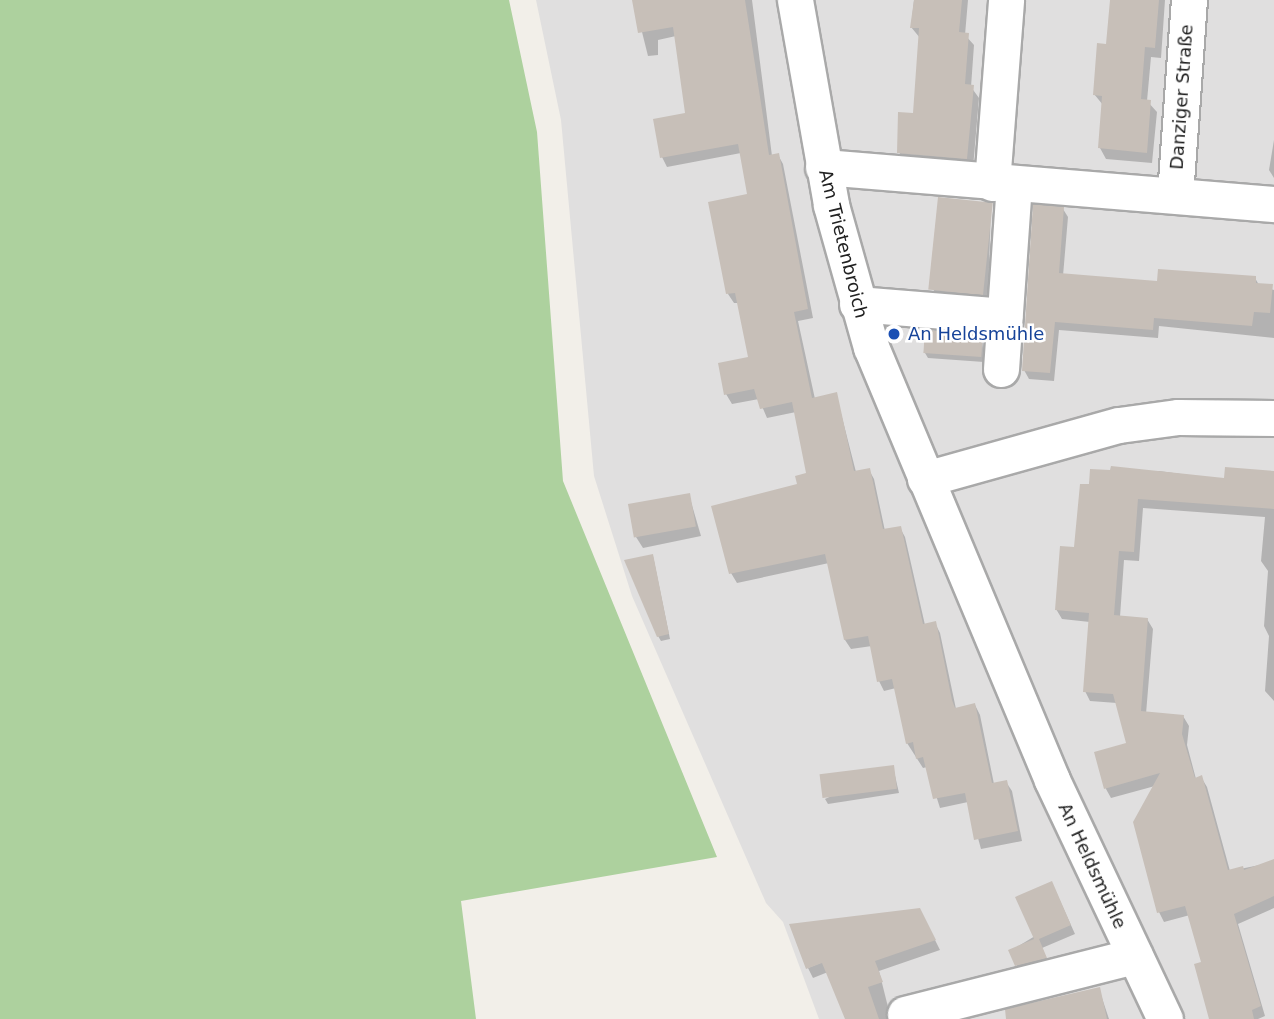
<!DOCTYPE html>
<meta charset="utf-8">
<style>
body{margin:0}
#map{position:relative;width:1274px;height:1019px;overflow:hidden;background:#f2efe9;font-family:"DejaVu Sans",sans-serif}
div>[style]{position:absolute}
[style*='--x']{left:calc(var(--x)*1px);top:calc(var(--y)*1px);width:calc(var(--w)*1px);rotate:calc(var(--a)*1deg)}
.residential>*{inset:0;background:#e0dfdf}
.forest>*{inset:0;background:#add19e}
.shadow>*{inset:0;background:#0003}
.building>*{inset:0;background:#c7bfb8;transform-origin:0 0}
.roads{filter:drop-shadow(2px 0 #a9a9a9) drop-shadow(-2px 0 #a9a9a9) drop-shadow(0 2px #a9a9a9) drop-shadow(0 -2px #a9a9a9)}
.minor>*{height:35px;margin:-17.5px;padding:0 17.5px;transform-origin:17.5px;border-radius:17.5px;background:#fff}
.dots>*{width:19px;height:19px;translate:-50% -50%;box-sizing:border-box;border:4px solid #fff;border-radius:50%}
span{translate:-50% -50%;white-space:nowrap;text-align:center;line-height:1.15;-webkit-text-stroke:5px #fff;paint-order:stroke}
.street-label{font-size:18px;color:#222}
.transit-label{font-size:18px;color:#164399}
.left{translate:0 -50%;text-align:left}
</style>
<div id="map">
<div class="residential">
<i style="clip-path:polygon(536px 0,1274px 0,1274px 1019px,819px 1019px,783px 922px,766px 903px,632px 596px,594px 476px,561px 120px)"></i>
</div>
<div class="forest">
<i style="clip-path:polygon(0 0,509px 0,537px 132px,563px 481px,717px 857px,461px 901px,476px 1019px,0 1019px)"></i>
</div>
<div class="shadow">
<i style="clip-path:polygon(634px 0,752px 0,772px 156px,778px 155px,783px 164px,813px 318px,798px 321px,815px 399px,836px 394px,856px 472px,869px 470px,874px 479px,885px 531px,900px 528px,905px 537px,925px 625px,935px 623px,940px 633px,956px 709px,975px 705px,980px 715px,994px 784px,1006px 782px,1012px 791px,1022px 841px,981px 849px,968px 802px,940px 808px,927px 767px,923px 768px,907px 743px,896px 688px,884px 691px,879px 681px,872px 646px,851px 649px,845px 640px,829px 563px,737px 583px,731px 573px,808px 474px,796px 412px,767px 418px,759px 399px,732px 404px,726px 394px,750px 359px,738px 303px,734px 303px,728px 294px,749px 196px,741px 153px,667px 167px,662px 157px,687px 114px,676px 36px,658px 40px,658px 55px,648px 56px)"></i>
<i style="clip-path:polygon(914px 0,968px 0,965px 35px,974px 45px,971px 87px,979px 98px,973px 168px,905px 163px,899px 152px,915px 115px,920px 38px,911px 27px)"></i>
<i style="clip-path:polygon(1111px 0,1165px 0,1161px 58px,1151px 57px,1147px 101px,1157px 112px,1152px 163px,1106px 159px,1100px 148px,1103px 105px,1094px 94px,1108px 46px)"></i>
<i style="clip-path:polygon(1274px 140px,1274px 178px,1269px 170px)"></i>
<i style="clip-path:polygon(991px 204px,988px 299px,936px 294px,933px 289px)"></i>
<i style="clip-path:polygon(1063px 209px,1068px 217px,1063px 276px,1159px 282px,1255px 278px,1259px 285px,1274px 290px,1274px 338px,1159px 326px,1158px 338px,1059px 330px,1054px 381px,1029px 379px,1024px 370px)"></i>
<i style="clip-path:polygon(982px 336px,984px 362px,928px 358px,925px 353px)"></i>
<i style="clip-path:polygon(1092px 471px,1159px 471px,1225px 480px,1274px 473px,1274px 701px,1265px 691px,1269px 636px,1264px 626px,1268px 571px,1261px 561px,1265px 517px,1143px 508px,1139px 561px,1124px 560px,1120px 617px,1147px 619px,1153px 629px,1146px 714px,1183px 716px,1189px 726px,1187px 745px,1196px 779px,1201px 777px,1207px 787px,1230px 871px,1274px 862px,1274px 908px,1238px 924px,1265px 1016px,1258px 1019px,1211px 1019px,1204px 963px,1190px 915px,1164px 922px,1159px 912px,1155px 786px,1111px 798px,1106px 789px,1096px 753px,1128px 744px,1117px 703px,1090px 701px,1085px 691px,1090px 622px,1062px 619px,1056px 609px,1076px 549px)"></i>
<i style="clip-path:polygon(689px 495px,701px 536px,643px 548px,636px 537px)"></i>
<i style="clip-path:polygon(653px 556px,670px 639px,661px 641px,658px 636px)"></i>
<i style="clip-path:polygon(893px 767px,899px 793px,828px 804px,825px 799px)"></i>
<i style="clip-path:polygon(1056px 892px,1075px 934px,1042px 948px,1050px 967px,1021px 974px,1010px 951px,1035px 936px)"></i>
<i style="clip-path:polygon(925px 920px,940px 950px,879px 971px,891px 1019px,846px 1019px,828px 972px,813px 978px,808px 968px)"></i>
<i style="clip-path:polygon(1099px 989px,1109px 1019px,1042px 1019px)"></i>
</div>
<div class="building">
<i style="clip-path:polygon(632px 0,745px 0,769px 155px,779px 153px,808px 309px,794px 312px,812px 398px,837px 392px,854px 471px,870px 468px,883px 529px,901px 526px,923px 624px,936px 621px,952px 700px,955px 708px,975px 703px,992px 783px,1007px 780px,1018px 831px,974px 840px,965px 793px,933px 799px,923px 757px,916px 759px,913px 742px,906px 744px,892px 679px,877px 682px,868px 636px,844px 640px,825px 554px,729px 574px,711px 506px,797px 484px,795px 476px,806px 473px,792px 402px,760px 409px,754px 389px,724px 395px,718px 363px,748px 357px,735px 293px,726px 294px,708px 202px,747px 194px,738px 144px,660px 158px,653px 119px,685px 113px,673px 27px,638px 33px)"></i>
<i style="clip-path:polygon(914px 0,962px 0,959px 32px,969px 33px,965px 84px,974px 85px,967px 159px,897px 153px,898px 112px,913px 113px,919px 28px,910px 28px)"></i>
<i style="clip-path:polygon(1110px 0,1159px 0,1155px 48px,1145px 47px,1141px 99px,1151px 100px,1147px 153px,1098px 148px,1102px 96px,1093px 95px,1097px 43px,1106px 44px)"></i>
<i style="left:938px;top:197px;width:55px;height:93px;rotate:6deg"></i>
<i style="clip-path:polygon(1033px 204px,1064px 207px,1059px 273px,1157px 281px,1158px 269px,1256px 276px,1256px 283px,1273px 284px,1270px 313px,1254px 312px,1252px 326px,1154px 318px,1153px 330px,1055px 322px,1050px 373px,1022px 371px)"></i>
<i style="left:925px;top:330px;width:58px;height:23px;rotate:4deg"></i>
<i style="clip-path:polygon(1111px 466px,1224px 478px,1225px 467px,1274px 471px,1274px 509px,1138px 499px,1134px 552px,1119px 551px,1114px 615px,1148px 618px,1141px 711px,1184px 715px,1182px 734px,1195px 778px,1202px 775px,1228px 870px,1243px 866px,1244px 870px,1274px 859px,1274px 896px,1234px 914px,1261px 1006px,1252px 1010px,1254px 1019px,1209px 1019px,1194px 964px,1201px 962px,1185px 906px,1157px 913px,1133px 822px,1160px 773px,1104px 789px,1094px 752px,1126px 743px,1113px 694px,1083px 692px,1089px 613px,1055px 610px,1060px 546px,1074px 547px,1080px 484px,1089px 484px,1090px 469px,1110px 470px)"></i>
<i style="left:690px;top:493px;width:34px;height:63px;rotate:80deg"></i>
<i style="clip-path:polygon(653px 554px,669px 634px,657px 637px,624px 560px)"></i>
<i style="left:894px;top:765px;width:24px;height:75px;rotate:83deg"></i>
<i style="clip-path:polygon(1052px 881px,1071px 925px,1039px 939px,1047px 958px,1015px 966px,1008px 950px,1034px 939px,1015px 897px)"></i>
<i style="clip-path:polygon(920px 908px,936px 940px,875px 961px,883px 982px,868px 987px,879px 1019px,845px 1019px,822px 963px,806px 969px,789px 924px)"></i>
<i style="clip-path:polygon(1100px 987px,1107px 1019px,1006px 1019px,1005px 1009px)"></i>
</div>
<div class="roads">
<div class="minor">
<i style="--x:795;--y:0;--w:208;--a:80"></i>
<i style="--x:831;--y:205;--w:148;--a:74.3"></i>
<i style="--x:871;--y:347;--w:469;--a:67.3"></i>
<i style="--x:1052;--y:780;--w:264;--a:64.7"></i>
<i style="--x:823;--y:167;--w:453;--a:4.7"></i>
<i style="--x:992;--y:183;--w:184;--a:-85.6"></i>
<i style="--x:1175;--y:195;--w:196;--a:-85.9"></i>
<i style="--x:857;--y:304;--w:148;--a:4.6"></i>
<i style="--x:1001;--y:369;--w:185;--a:-86"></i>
<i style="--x:925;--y:479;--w:201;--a:-15.6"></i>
<i style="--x:1119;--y:425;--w:60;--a:-7.7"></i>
<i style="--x:1178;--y:417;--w:96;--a:0.6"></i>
<i style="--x:905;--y:1014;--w:237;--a:-14.2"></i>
</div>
</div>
<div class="dots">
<i style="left:894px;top:334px;background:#1a4fb4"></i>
</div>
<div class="street-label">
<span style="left:1182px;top:97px;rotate:-86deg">Danziger Straße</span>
<span style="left:843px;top:244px;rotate:76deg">Am Trietenbroich</span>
<span style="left:1092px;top:866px;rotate:65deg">An Heldsmühle</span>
</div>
<div class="transit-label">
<span class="left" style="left:908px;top:334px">An Heldsmühle</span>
</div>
</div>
